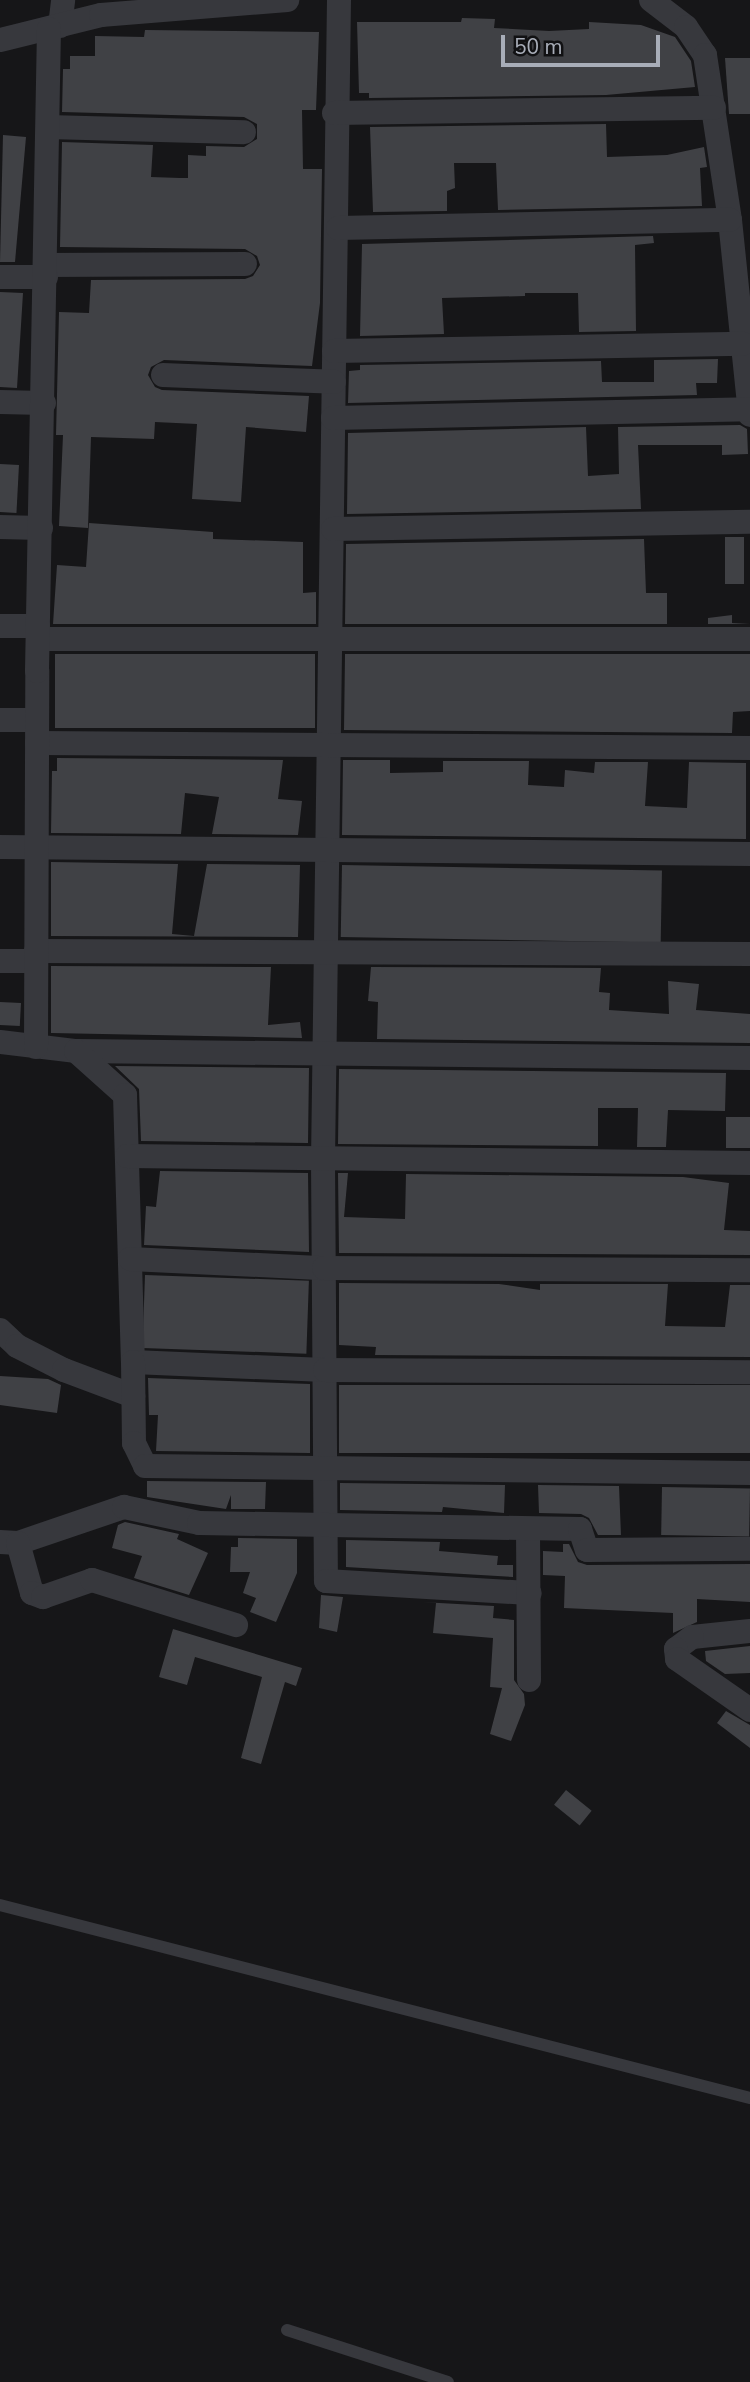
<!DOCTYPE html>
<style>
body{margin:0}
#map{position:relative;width:750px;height:2382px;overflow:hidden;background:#161618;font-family:"Nunito Sans",sans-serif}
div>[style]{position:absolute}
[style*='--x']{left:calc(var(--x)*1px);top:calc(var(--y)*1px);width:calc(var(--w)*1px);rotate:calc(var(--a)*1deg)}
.building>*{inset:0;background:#404145;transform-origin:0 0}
.service>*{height:12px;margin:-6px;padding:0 6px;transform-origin:6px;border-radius:6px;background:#37383d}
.minor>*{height:24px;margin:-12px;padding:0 12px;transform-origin:12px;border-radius:12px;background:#37383d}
span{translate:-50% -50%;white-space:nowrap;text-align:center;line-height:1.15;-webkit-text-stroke:7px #111113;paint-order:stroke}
.scale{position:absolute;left:501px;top:35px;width:159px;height:32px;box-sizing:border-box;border:4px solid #a8adb8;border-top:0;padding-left:9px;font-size:21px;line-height:24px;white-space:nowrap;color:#a8adb8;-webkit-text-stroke:5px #111113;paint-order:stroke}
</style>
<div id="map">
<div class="building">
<i style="clip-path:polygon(462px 18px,495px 19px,494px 28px,549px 31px,589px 29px,589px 22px,641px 25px,675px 37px,691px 61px,695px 87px,606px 95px,369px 98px,369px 93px,359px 93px,357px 22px,461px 22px)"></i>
<i style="clip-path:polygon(145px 30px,319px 32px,316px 110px,302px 110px,303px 169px,322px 169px,320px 303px,312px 366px,164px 360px,151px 367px,148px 375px,155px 387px,162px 390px,309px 396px,306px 432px,246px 427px,241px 502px,192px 499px,197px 424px,155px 422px,154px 439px,91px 437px,88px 528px,59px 526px,63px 435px,56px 435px,59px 312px,89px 313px,91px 280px,245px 279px,253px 276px,260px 265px,257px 256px,245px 249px,60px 247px,62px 142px,153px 145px,151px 177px,180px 178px,188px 178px,188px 155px,206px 156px,206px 146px,244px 147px,257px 139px,257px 124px,244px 117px,62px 112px,63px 69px,70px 69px,70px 56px,95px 56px,95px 36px,144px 37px)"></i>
<i style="clip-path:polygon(725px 58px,750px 58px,750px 114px,729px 114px)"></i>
<i style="clip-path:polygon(606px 124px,607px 157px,667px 155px,704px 147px,707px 167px,700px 168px,702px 206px,498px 210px,496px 163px,454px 163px,455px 188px,447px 191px,447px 211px,373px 212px,370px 127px)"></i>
<i style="clip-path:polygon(3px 135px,26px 137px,15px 262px,0 262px)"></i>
<i style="clip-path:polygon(653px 236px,654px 243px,635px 245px,636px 331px,579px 332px,578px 293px,525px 293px,525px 296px,442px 298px,444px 334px,360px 336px,362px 244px)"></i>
<i style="clip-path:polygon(0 292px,23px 293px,17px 388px,0 387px)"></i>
<i style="clip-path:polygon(718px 359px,717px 383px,696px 383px,697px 395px,348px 403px,349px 371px,360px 370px,360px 365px,601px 361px,602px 382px,654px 382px,654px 360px)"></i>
<i style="clip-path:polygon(740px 425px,747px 429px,748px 454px,722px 455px,722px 445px,638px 445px,641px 509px,347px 514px,348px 433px,586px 427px,588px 476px,619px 474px,618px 427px)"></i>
<i style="left:0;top:464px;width:19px;height:48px;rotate:3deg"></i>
<i style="clip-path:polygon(89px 523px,213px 532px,213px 539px,303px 542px,303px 593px,316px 592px,316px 624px,53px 624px,57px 565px,86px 567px)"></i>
<i style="left:725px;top:537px;width:19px;height:47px"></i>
<i style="clip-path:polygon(644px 539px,646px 593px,667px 593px,667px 624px,345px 624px,346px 544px)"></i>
<i style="clip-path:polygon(732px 615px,732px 623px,750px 624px,708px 624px,708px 618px)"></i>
<i style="left:55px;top:654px;width:260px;height:74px"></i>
<i style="clip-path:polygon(345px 654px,750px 654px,750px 711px,733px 712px,732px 733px,344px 730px)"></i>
<i style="clip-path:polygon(57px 758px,283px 760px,278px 799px,302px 801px,298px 835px,212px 834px,219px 797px,185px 793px,181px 834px,51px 833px,52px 771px,57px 771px)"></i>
<i style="clip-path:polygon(343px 760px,390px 760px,390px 773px,443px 772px,443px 761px,529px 761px,528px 785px,564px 787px,565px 770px,594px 773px,595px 762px,648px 762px,645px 806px,687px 808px,689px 762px,746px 763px,746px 839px,342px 835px)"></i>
<i style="clip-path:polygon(51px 862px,178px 864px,172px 934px,194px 936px,207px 864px,300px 865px,298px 937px,51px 936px)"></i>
<i style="left:342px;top:865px;width:320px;height:72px;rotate:1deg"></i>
<i style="clip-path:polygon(51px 966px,271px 967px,268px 1025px,300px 1022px,302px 1038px,51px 1033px)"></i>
<i style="clip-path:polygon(371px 967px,601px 968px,599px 992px,610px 993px,609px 1010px,669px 1014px,668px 981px,699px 984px,696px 1010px,750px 1014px,750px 1043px,377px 1039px,378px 1002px,368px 1001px)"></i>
<i style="left:0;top:1002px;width:21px;height:23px;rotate:3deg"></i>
<i style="clip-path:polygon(115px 1066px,309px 1068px,308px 1143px,141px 1141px,139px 1089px)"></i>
<i style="clip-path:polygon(339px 1069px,726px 1073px,725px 1111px,668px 1110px,666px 1147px,637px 1147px,638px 1108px,598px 1108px,598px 1146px,338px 1144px)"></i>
<i style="left:726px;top:1117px;width:24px;height:31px"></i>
<i style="clip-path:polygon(160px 1171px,308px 1173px,309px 1252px,144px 1245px,146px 1206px,156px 1207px)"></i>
<i style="clip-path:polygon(338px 1173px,348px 1173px,344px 1217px,405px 1219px,406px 1174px,683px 1177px,729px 1183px,724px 1230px,750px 1231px,750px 1255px,339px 1253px)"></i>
<i style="left:145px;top:1275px;width:164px;height:73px;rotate:2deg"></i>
<i style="clip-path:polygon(339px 1283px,499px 1284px,540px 1290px,540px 1284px,668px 1284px,665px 1326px,725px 1327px,730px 1285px,750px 1285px,750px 1357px,375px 1355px,376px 1347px,339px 1345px)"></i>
<i style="clip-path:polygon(0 1376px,48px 1379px,61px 1385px,57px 1413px,0 1405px)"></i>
<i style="clip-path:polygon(148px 1378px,310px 1384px,310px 1453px,156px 1451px,158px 1415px,149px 1415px)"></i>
<i style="left:339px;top:1385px;width:411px;height:68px"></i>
<i style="clip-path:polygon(147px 1481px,266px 1482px,265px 1509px,231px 1509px,231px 1495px,226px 1509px,147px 1497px)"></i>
<i style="clip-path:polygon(340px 1483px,505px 1485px,504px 1513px,443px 1507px,442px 1512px,340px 1510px)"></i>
<i style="clip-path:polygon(538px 1485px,619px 1486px,621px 1535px,598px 1535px,589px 1518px,581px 1514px,539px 1513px)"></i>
<i style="left:662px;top:1487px;width:88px;height:48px;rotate:1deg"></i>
<i style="clip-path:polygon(125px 1522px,179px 1534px,177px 1539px,208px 1553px,189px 1595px,134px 1578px,142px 1556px,112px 1548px,118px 1525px)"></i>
<i style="clip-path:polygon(238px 1538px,297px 1539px,297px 1573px,276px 1622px,250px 1612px,256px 1598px,243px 1593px,250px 1572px,230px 1572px,231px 1547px,238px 1547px)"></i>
<i style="clip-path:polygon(346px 1540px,440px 1542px,439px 1551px,498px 1556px,497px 1565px,513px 1565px,513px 1577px,346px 1567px)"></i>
<i style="clip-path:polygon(563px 1544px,569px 1544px,578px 1562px,587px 1565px,750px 1564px,750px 1602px,697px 1599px,697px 1622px,673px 1633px,673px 1613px,564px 1608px,565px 1576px,543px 1575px,543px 1551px,563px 1552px)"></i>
<i style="clip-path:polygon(321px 1595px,343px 1597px,337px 1632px,319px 1628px)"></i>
<i style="clip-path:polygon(421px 1602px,494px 1606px,493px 1618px,514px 1620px,514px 1680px,524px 1694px,525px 1705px,511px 1741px,490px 1734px,502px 1688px,490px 1687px,493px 1638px,433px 1633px,436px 1603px)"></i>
<i style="clip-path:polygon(173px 1629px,302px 1668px,296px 1686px,285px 1682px,261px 1764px,241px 1758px,262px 1677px,195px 1657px,187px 1685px,159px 1677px)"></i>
<i style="clip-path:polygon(750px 1646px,750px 1673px,725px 1674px,706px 1661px,705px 1651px)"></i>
<i style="clip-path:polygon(726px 1711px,750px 1725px,750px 1748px,717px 1723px)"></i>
<i style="left:566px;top:1790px;width:33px;height:19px;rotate:39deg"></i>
</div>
<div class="service">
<i style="--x:0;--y:1905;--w:774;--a:14.43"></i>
<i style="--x:287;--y:2330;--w:169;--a:17.9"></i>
</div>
<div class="minor">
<i style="--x:339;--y:0;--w:1161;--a:90.79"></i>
<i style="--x:323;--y:1161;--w:420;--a:89.6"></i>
<i style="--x:326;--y:1581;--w:204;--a:3.4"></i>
<i style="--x:651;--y:0;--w:44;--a:37.6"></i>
<i style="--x:686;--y:27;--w:34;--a:56"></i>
<i style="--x:705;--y:55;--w:167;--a:81.4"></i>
<i style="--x:730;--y:220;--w:196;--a:84.1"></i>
<i style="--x:60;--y:26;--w:26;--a:-83"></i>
<i style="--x:0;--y:40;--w:104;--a:-13.9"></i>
<i style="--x:101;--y:15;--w:187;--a:-4.6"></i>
<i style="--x:334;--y:113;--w:380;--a:-0.8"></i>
<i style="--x:48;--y:127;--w:196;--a:1.5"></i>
<i style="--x:338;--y:228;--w:392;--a:-1.2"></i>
<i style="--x:46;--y:265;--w:199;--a:-0.3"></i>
<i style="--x:0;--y:277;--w:46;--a:0"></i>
<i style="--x:334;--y:351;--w:409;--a:-1"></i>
<i style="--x:163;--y:375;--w:171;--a:2.3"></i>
<i style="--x:0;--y:402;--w:44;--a:1.3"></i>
<i style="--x:333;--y:418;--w:416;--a:-1.2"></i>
<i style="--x:0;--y:527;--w:41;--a:1.4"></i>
<i style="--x:333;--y:529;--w:417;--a:-1"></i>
<i style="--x:0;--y:626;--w:38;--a:0"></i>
<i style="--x:38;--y:639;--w:712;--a:0"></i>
<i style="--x:0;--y:720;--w:37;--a:0"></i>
<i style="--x:37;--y:743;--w:713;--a:0.4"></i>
<i style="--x:0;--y:847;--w:750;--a:0.53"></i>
<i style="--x:36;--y:951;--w:714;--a:0.24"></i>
<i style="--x:0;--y:961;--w:36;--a:0"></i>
<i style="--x:0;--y:1042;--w:77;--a:6.8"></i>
<i style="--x:76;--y:1051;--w:674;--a:0.6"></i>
<i style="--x:36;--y:1047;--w:376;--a:-89.8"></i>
<i style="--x:37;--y:671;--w:642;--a:-88.93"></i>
<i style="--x:76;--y:1051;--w:66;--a:41.9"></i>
<i style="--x:125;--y:1095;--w:267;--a:88.3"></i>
<i style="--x:133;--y:1362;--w:192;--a:2.4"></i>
<i style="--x:325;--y:1370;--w:425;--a:0.3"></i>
<i style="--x:127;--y:1156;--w:623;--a:0.64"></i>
<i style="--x:130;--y:1259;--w:194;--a:2.7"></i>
<i style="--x:324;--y:1268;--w:426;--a:0.3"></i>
<i style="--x:0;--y:1330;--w:23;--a:43"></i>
<i style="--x:17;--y:1346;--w:53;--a:27.1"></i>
<i style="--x:64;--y:1370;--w:74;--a:20.6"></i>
<i style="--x:133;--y:1362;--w:81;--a:89.3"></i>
<i style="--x:134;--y:1443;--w:25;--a:64"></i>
<i style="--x:145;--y:1466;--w:605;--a:0.66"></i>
<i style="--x:528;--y:1531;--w:149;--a:89.6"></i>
<i style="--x:0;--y:1542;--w:18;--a:3"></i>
<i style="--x:18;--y:1543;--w:112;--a:-18.8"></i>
<i style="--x:124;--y:1507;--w:77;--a:12"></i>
<i style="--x:199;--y:1523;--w:381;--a:0.9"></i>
<i style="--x:580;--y:1529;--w:22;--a:72"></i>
<i style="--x:587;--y:1550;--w:163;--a:-0.4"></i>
<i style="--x:18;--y:1543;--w:52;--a:74.4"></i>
<i style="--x:32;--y:1593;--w:12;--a:20"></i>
<i style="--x:43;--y:1597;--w:52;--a:-19.1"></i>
<i style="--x:92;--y:1580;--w:151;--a:17.4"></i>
<i style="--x:750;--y:1631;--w:58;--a:174.1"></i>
<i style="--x:692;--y:1637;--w:20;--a:143"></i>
<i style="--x:676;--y:1649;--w:10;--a:84"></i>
<i style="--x:677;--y:1659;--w:89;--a:34.9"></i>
</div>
<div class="scale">50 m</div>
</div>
